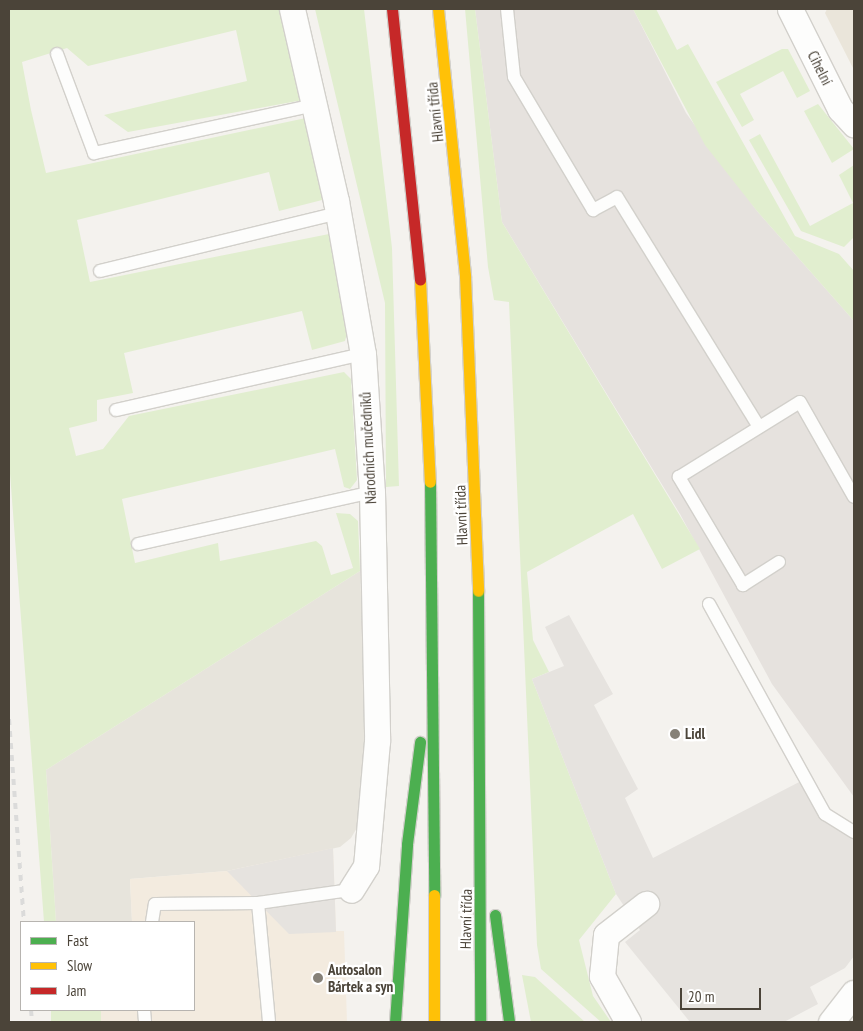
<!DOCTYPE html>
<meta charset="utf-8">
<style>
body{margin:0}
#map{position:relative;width:863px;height:1031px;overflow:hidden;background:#f4f2ee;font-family:"PT Sans Narrow",sans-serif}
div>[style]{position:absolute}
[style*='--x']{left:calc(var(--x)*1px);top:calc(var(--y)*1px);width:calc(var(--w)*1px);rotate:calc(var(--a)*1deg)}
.residential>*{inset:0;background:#e7e4dc}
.commercial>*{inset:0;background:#f3ebdf}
.industrial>*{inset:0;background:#e6e2de}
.education>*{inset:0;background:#eae5da}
.green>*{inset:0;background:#e1eecf;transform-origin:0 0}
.parking>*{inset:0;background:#e6e3df}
.roads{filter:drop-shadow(1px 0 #d2d0cb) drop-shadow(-1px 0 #d2d0cb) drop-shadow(0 1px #d2d0cb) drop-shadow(0 -1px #d2d0cb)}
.lane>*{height:12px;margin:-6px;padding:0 6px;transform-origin:6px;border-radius:6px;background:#fdfdfc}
.street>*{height:25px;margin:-12.5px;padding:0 12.5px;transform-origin:12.5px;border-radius:12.5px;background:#fdfdfc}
.fast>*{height:11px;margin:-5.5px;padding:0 5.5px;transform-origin:5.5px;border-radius:5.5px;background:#4caf50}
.slow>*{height:11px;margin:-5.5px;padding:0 5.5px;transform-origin:5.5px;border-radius:5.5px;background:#ffc107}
.jam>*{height:11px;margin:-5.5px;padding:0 5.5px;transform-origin:5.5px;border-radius:5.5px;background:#c62828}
.rail>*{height:4px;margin-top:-2px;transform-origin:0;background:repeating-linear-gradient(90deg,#dbdbda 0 6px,transparent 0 12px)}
.dots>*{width:14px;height:14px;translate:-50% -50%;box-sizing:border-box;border:2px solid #fff;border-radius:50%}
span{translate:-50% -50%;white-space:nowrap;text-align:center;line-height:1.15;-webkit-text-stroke:4.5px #fff;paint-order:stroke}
.street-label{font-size:15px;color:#4b4439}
.poi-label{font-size:15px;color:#4b4439;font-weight:700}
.left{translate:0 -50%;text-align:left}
.frame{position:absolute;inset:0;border:10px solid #4b4439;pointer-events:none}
.legend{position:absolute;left:20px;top:921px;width:175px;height:90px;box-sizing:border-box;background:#fff;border:1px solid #b7b4b0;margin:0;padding:6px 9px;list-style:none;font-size:15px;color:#4b4439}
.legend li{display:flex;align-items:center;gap:10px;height:25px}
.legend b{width:25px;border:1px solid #b7b4b0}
.scale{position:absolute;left:680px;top:988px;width:81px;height:22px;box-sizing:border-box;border:2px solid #4b4439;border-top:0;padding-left:6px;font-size:15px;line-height:18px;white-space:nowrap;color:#4b4439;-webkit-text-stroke:4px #fff;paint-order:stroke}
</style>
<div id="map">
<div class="residential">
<i style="clip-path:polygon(360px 571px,368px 741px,358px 826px,351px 838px,340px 847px,227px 871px,130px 879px,132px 922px,56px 922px,46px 770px)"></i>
</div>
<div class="commercial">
<i style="clip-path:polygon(333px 848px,336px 931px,344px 931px,347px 1022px,101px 1022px,101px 1010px,194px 1010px,194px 922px,132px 922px,130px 879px,227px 871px)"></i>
</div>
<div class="industrial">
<i style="clip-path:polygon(475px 9px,633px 9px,686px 113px,757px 211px,854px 321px,854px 797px,772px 684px,680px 514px,502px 222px)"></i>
</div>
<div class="education">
<i style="clip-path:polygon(827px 9px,854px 9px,854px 70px,825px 13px)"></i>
</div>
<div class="green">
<i style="clip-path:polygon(9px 9px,283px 9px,303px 100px,128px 132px,104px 115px,247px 81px,236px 30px,88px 66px,67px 48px,22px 62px,31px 110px,46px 173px,306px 118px,326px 199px,279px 211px,269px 172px,77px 220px,90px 282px,334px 233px,351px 319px,345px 341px,312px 350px,302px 311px,124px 353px,133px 393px,97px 400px,97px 421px,69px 428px,76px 456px,103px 449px,129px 416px,344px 372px,351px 379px,357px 480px,350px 489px,344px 487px,335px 449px,122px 499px,135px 563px,218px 543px,220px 561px,316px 541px,322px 546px,331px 575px,353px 568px,336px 513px,350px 514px,358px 521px,360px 571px,46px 770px,56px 922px,44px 922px,9px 460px)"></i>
<i style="clip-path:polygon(315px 9px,364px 9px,392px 248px,399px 486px,386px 487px,385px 303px)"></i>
<i style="clip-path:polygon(465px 9px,475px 9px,502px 222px,700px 549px,662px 569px,633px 514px,527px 572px,533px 640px,549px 672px,532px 679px,616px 894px,579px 940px,593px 996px,611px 1022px,601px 1022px,541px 969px,537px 945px,509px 302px,494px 300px,488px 267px)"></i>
<i style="clip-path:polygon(633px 9px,656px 9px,677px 50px,688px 44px,795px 236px,839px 254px,854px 271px,854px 321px,757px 211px,705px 145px)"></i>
<i style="clip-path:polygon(782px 49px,788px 49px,810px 91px,797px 98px,783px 71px,740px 94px,754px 120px,742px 127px,716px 82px)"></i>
<i style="clip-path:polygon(818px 104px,854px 149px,832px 163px,804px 111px)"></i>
<i style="clip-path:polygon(760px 134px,810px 226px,853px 203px,839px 175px,854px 165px,854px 237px,844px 247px,801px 231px,749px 140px)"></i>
<i style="clip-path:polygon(522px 975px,535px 977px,585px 1022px,531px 1022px)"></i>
<i style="left:51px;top:1010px;width:50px;height:12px"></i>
</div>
<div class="parking">
<i style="clip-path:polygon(569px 615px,613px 694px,594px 705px,638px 789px,625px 798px,653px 858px,805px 779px,825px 814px,854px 832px,854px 956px,845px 968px,810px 987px,818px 1004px,784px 1022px,690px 1022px,625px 942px,640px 930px,616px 894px,532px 679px,564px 666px,545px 627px)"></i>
<i style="clip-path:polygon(333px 848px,336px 932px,289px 934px,227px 871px)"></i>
</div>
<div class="roads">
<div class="lane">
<i style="--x:507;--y:9;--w:68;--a:84.1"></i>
<i style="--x:514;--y:77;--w:155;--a:59.3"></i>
<i style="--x:593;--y:210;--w:27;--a:-28"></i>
<i style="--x:617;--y:197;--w:270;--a:58.3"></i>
<i style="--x:57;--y:54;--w:106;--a:69.5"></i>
<i style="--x:94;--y:153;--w:225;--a:-12.3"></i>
<i style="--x:100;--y:271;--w:245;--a:-13.7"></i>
<i style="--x:116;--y:410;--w:253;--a:-12.8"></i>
<i style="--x:138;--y:544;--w:240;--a:-12.5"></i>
<i style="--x:779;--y:562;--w:43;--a:147.4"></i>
<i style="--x:743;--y:585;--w:126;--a:-120.7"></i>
<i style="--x:679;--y:477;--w:142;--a:-31.8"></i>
<i style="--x:800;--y:402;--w:109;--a:60.4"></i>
<i style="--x:709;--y:604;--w:240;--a:61.1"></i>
<i style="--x:825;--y:814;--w:34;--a:32"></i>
<i style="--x:258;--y:903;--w:119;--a:84.7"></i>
<i style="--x:152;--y:922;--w:18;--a:-81"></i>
<i style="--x:155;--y:904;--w:103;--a:-0.6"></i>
<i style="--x:258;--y:903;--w:94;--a:-8"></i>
<i style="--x:144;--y:1010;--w:12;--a:85"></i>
</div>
<div class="street">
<i style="--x:292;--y:9;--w:197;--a:77.1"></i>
<i style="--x:336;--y:201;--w:155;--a:80"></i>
<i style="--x:363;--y:354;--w:138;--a:86.3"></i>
<i style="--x:372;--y:492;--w:249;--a:88.8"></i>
<i style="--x:377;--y:741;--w:125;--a:95"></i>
<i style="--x:366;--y:866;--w:28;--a:122"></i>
<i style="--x:790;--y:9;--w:112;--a:63.4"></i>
<i style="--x:840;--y:109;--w:21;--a:47"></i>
<i style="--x:628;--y:1022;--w:53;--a:-119.5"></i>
<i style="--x:602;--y:976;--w:41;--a:-84.4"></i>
<i style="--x:606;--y:935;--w:51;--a:-37.8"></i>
<i style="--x:831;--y:1022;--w:37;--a:-52"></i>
</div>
<div class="fast">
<i style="--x:430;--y:482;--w:413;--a:89.4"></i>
<i style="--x:478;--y:591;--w:431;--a:89.7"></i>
<i style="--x:495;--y:915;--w:108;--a:82.5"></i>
<i style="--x:395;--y:1022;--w:178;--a:-86.1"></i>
<i style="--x:407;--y:844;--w:103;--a:-82.7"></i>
</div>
<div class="slow">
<i style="--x:438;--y:9;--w:268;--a:84.2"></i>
<i style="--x:465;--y:276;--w:315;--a:87.6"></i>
<i style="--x:420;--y:280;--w:202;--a:87.2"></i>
<i style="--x:434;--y:895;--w:127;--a:90"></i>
</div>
<div class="jam">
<i style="--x:392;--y:9;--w:272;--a:84.1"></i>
</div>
</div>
<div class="rail">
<i style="--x:9;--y:719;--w:204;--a:85.8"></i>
<i style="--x:31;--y:1010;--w:12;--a:85"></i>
</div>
<div class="dots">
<i style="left:675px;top:734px;background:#868178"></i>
<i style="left:318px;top:978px;background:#868178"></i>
</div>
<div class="street-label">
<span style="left:820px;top:68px;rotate:63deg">Cihelní</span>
<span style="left:435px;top:112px;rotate:-96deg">Hlavní třída</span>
<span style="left:368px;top:448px;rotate:-93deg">Národních mučedníků</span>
<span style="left:461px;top:515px;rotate:-92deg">Hlavní třída</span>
<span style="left:466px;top:919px;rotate:-89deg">Hlavní třída</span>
</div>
<div class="poi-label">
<span class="left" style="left:685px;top:734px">Lidl</span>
<span class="left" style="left:328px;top:978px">Autosalon<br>Bártek a syn</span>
</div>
<div class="frame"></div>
<ul class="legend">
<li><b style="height:6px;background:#4caf50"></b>Fast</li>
<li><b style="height:6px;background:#ffc107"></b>Slow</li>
<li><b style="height:6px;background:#c62828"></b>Jam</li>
</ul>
<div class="scale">20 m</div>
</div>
